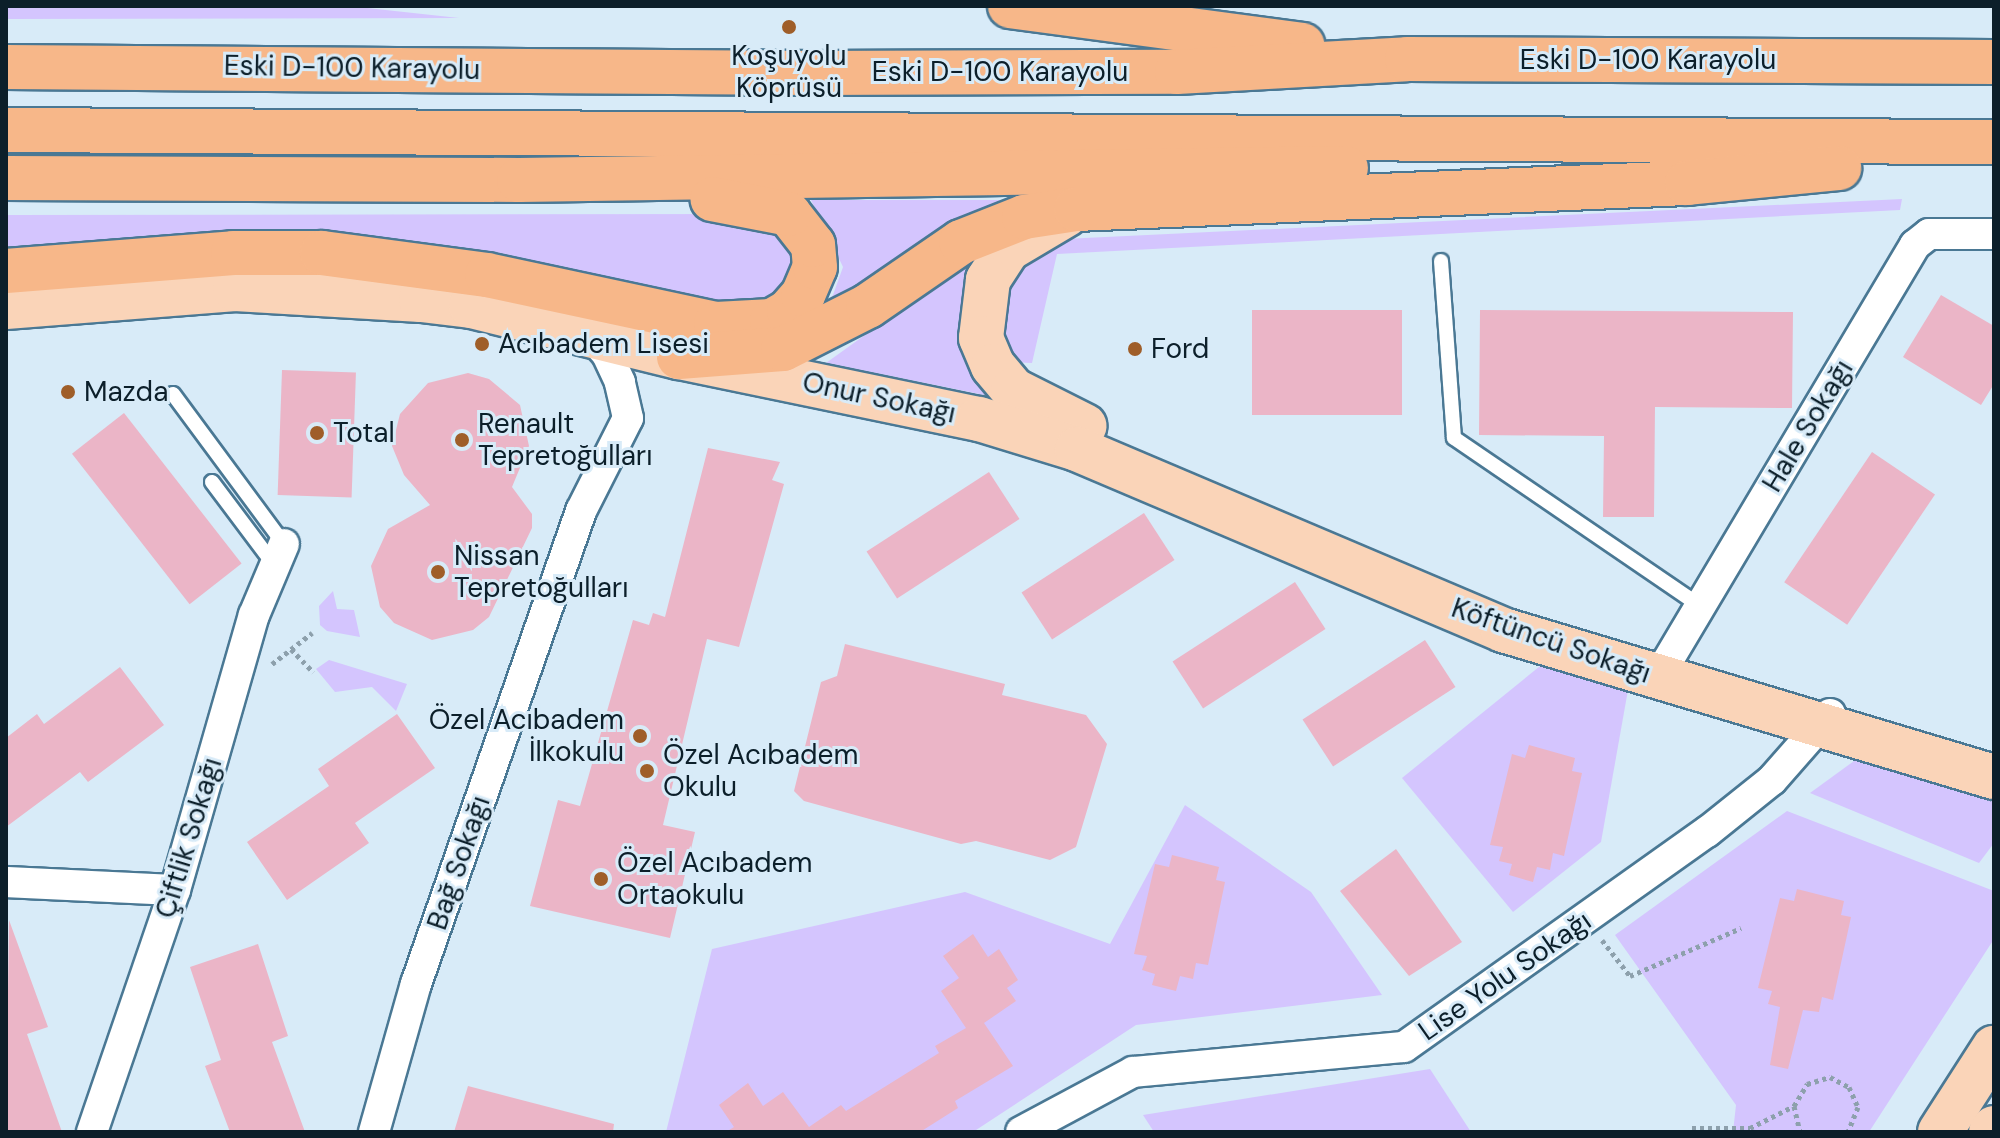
<!DOCTYPE html>
<meta charset="utf-8">
<style>
body{margin:0}
#map{position:relative;width:2000px;height:1138px;overflow:hidden;background:#d8ebf8;font-family:"DM Sans",sans-serif}
div>[style]{position:absolute}
[style*='--x']{left:calc(var(--x)*1px);top:calc(var(--y)*1px);width:calc(var(--w)*1px);rotate:calc(var(--a)*1deg)}
.green>*{inset:0;background:#d4c5fe}
.building>*{inset:0;background:#ebb5c7;transform-origin:0 0}
.path>*{height:5px;margin-top:-2.5px;transform-origin:0;background:repeating-linear-gradient(90deg,#8da0ac 0 4px,transparent 0 8px)}
.roads{filter:drop-shadow(2px 0 #4a7894) drop-shadow(-2px 0 #4a7894) drop-shadow(0 2px #4a7894) drop-shadow(0 -2px #4a7894)}
.lane>*{height:14px;margin:-7px;padding:0 7px;transform-origin:7px;border-radius:7px;background:#fff}
.street>*{height:30px;margin:-15px;padding:0 15px;transform-origin:15px;border-radius:15px;background:#fff}
.primary>*{height:44px;margin:-22px;padding:0 22px;transform-origin:22px;border-radius:22px;background:#fad4b8}
.highway>*{height:44px;margin:-22px;padding:0 22px;transform-origin:22px;border-radius:22px;background:#f7b789}
.dots>*{width:22px;height:22px;translate:-50% -50%;box-sizing:border-box;border:4px solid #d8ebf8;border-radius:50%}
span{translate:-50% -50%;white-space:nowrap;text-align:center;line-height:1.15;-webkit-text-stroke:6px #d8ebf8;paint-order:stroke}
.poi-label{font-size:28px;color:#0c1f2a}
.left{translate:0 -50%;text-align:left}
.right{translate:-100% -50%;text-align:right}
.street-label{font-size:28px;color:#0c1f2a}
.frame{position:absolute;inset:0;border:8px solid #0c1f2a;pointer-events:none}
</style>
<div id="map">
<div class="green">
<i style="clip-path:polygon(6px 6px,349px 6px,459px 18px,6px 19px)"></i>
<i style="clip-path:polygon(1902px 199px,1900px 210px,1057px 254px,1032px 363px,1011px 362px,1001px 330px,1003px 302px,1025px 260px,1064px 239px)"></i>
<i style="clip-path:polygon(811px 200px,1024px 200px,803px 331px,833px 295px,843px 267px)"></i>
<i style="clip-path:polygon(755px 214px,789px 245px,794px 264px,776px 301px,751px 311px,6px 251px,6px 215px)"></i>
<i style="clip-path:polygon(989px 246px,1004px 399px,826px 363px)"></i>
<i style="clip-path:polygon(333px 591px,337px 609px,354px 610px,360px 637px,327px 631px,320px 625px,319px 606px)"></i>
<i style="clip-path:polygon(1555px 654px,1631px 673px,1601px 842px,1513px 912px,1402px 778px)"></i>
<i style="clip-path:polygon(329px 660px,407px 684px,396px 711px,372px 687px,335px 692px,316px 669px)"></i>
<i style="clip-path:polygon(1865px 753px,1994px 801px,1994px 843px,1979px 863px,1810px 793px)"></i>
<i style="clip-path:polygon(1185px 805px,1311px 892px,1382px 995px,1136px 1025px,973px 1132px,666px 1132px,712px 949px,965px 892px,1110px 944px)"></i>
<i style="clip-path:polygon(1787px 811px,1994px 891px,1994px 939px,1869px 1132px,1733px 1132px,1736px 1105px,1615px 935px)"></i>
<i style="clip-path:polygon(1430px 1069px,1471px 1132px,1154px 1132px,1143px 1115px)"></i>
</div>
<div class="building">
<i style="clip-path:polygon(1941px 295px,1994px 326px,1994px 384px,1981px 405px,1903px 357px)"></i>
<i style="left:1252px;top:310px;width:150px;height:105px"></i>
<i style="clip-path:polygon(1480px 310px,1793px 312px,1792px 408px,1655px 407px,1654px 517px,1603px 517px,1604px 436px,1479px 435px)"></i>
<i style="left:282px;top:370px;width:74px;height:125px;rotate:2deg"></i>
<i style="clip-path:polygon(468px 373px,489px 379px,520px 405px,529px 446px,512px 487px,532px 514px,532px 528px,489px 617px,473px 630px,432px 640px,394px 623px,380px 607px,371px 566px,388px 529px,430px 505px,404px 475px,392px 446px,400px 414px,428px 383px)"></i>
<i style="left:124px;top:413px;width:191px;height:66px;rotate:52deg"></i>
<i style="clip-path:polygon(708px 448px,780px 462px,772px 480px,784px 484px,739px 647px,707px 639px,663px 825px,695px 832px,670px 938px,530px 906px,558px 800px,580px 806px,633px 620px,649px 625px,653px 613px,665px 617px)"></i>
<i style="left:1872px;top:452px;width:76px;height:157px;rotate:34deg"></i>
<i style="left:989px;top:472px;width:56px;height:146px;rotate:57deg"></i>
<i style="left:1144px;top:513px;width:56px;height:146px;rotate:57deg"></i>
<i style="left:1295px;top:582px;width:56px;height:146px;rotate:57deg"></i>
<i style="left:1425px;top:640px;width:56px;height:146px;rotate:57deg"></i>
<i style="clip-path:polygon(845px 644px,1005px 684px,1002px 695px,1086px 715px,1107px 744px,1076px 847px,1050px 860px,976px 841px,961px 844px,804px 801px,794px 791px,821px 682px,837px 676px)"></i>
<i style="clip-path:polygon(120px 667px,164px 725px,88px 782px,80px 772px,6px 827px,6px 738px,37px 714px,44px 724px)"></i>
<i style="clip-path:polygon(397px 714px,435px 768px,355px 823px,369px 843px,287px 900px,247px 842px,329px 786px,318px 769px)"></i>
<i style="clip-path:polygon(1529px 745px,1575px 758px,1572px 771px,1582px 773px,1564px 856px,1553px 853px,1550px 870px,1537px 867px,1533px 882px,1509px 875px,1512px 864px,1499px 861px,1503px 847px,1490px 845px,1512px 754px,1525px 758px)"></i>
<i style="clip-path:polygon(1396px 849px,1462px 942px,1409px 976px,1340px 891px)"></i>
<i style="clip-path:polygon(1172px 855px,1219px 867px,1216px 880px,1225px 882px,1208px 965px,1196px 963px,1193px 979px,1180px 976px,1176px 991px,1152px 985px,1155px 974px,1142px 970px,1147px 956px,1134px 954px,1155px 864px,1169px 867px)"></i>
<i style="clip-path:polygon(1797px 889px,1844px 901px,1841px 915px,1851px 917px,1833px 1000px,1822px 997px,1819px 1012px,1803px 1010px,1788px 1069px,1770px 1065px,1780px 1007px,1768px 1004px,1772px 991px,1758px 988px,1780px 898px,1794px 901px)"></i>
<i style="clip-path:polygon(9px 920px,48px 1027px,27px 1034px,62px 1132px,6px 1132px)"></i>
<i style="clip-path:polygon(973px 934px,988px 957px,999px 949px,1018px 980px,1007px 988px,1016px 1001px,984px 1023px,1013px 1066px,955px 1101px,958px 1108px,920px 1132px,726px 1132px,734px 1127px,719px 1105px,748px 1083px,763px 1106px,783px 1092px,809px 1127px,841px 1105px,846px 1111px,939px 1053px,935px 1046px,966px 1028px,941px 991px,959px 978px,943px 956px)"></i>
<i style="clip-path:polygon(258px 944px,288px 1036px,272px 1042px,305px 1132px,230px 1132px,205px 1066px,221px 1060px,190px 967px)"></i>
<i style="clip-path:polygon(468px 1086px,614px 1124px,613px 1132px,454px 1132px)"></i>
</div>
<div class="path">
<i style="--x:291;--y:649;--w:32;--a:46"></i>
<i style="--x:272;--y:664;--w:51;--a:-37.8"></i>
<i style="--x:1602;--y:940;--w:46;--a:52.1"></i>
<i style="--x:1630;--y:976;--w:121;--a:-23.4"></i>
<i style="--x:1794;--y:1106;--w:27;--a:77"></i>
<i style="--x:1692;--y:1128;--w:58;--a:0"></i>
<i style="--x:1750;--y:1128;--w:49;--a:-26.6"></i>
<i style="--x:1794;--y:1106;--w:26;--a:-59"></i>
<i style="--x:1807;--y:1084;--w:24;--a:-17"></i>
<i style="--x:1830;--y:1077;--w:21;--a:28"></i>
<i style="--x:1849;--y:1087;--w:22;--a:66"></i>
<i style="--x:1858;--y:1107;--w:27;--a:112"></i>
</div>
<div class="roads">
<div class="lane">
<i style="--x:1441;--y:261;--w:177;--a:85.8"></i>
<i style="--x:1454;--y:438;--w:298;--a:34.3"></i>
<i style="--x:173;--y:394;--w:187;--a:53.5"></i>
<i style="--x:212;--y:482;--w:105;--a:53.1"></i>
</div>
<div class="street">
<i style="--x:1658;--y:677;--w:503;--a:-59.25"></i>
<i style="--x:1915;--y:245;--w:18;--a:-38"></i>
<i style="--x:1929;--y:234;--w:65;--a:0"></i>
<i style="--x:6;--y:882;--w:169;--a:2.7"></i>
<i style="--x:92;--y:1132;--w:256;--a:-71.1"></i>
<i style="--x:175;--y:890;--w:286;--a:-74"></i>
<i style="--x:254;--y:615;--w:77;--a:-67.1"></i>
<i style="--x:374;--y:1132;--w:154;--a:-74.2"></i>
<i style="--x:416;--y:984;--w:501;--a:-70.77"></i>
<i style="--x:581;--y:511;--w:104;--a:-63.2"></i>
<i style="--x:628;--y:418;--w:37;--a:-103"></i>
<i style="--x:620;--y:382;--w:31;--a:-115"></i>
<i style="--x:607;--y:354;--w:27;--a:-132"></i>
<i style="--x:1021;--y:1132;--w:127;--a:-28.2"></i>
<i style="--x:1133;--y:1072;--w:272;--a:-5.3"></i>
<i style="--x:1404;--y:1047;--w:372;--a:-35.4"></i>
<i style="--x:1707;--y:832;--w:83;--a:-38.7"></i>
<i style="--x:1772;--y:780;--w:88;--a:-48.7"></i>
</div>
<div class="primary">
<i style="--x:1067;--y:214;--w:69;--a:149.3"></i>
<i style="--x:1008;--y:249;--w:37;--a:123"></i>
<i style="--x:988;--y:280;--w:58;--a:96.9"></i>
<i style="--x:981;--y:338;--w:30;--a:67"></i>
<i style="--x:993;--y:366;--w:31;--a:50"></i>
<i style="--x:1013;--y:390;--w:80;--a:26.6"></i>
<i style="--x:6;--y:307;--w:230;--a:-4.5"></i>
<i style="--x:235;--y:289;--w:186;--a:3.4"></i>
<i style="--x:421;--y:300;--w:50;--a:6.8"></i>
<i style="--x:471;--y:306;--w:214;--a:13.8"></i>
<i style="--x:679;--y:357;--w:306;--a:11.7"></i>
<i style="--x:979;--y:419;--w:102;--a:17"></i>
<i style="--x:1077;--y:449;--w:463;--a:23"></i>
<i style="--x:1503;--y:630;--w:513;--a:16.67"></i>
<i style="--x:1940;--y:1132;--w:100;--a:-57.3"></i>
<i style="--x:1991;--y:1132;--w:5;--a:-53"></i>
</div>
<div class="highway">
<i style="--x:1010;--y:6;--w:295;--a:7.6"></i>
<i style="--x:6;--y:67;--w:807;--a:0.43"></i>
<i style="--x:813;--y:73;--w:364;--a:-0.2"></i>
<i style="--x:1177;--y:72;--w:230;--a:-3.2"></i>
<i style="--x:1407;--y:59;--w:587;--a:0.29"></i>
<i style="--x:6;--y:130;--w:1988;--a:0.35"></i>
<i style="--x:6;--y:178;--w:513;--a:0.22"></i>
<i style="--x:519;--y:180;--w:827;--a:-0.83"></i>
<i style="--x:6;--y:271;--w:228;--a:-4.5"></i>
<i style="--x:233;--y:253;--w:89;--a:0"></i>
<i style="--x:322;--y:253;--w:166;--a:7.6"></i>
<i style="--x:487;--y:275;--w:234;--a:12.1"></i>
<i style="--x:716;--y:324;--w:56;--a:-3.1"></i>
<i style="--x:772;--y:321;--w:20;--a:-30"></i>
<i style="--x:789;--y:311;--w:21;--a:-49"></i>
<i style="--x:803;--y:295;--w:30;--a:-67"></i>
<i style="--x:815;--y:267;--w:22;--a:-95"></i>
<i style="--x:813;--y:245;--w:39;--a:-128"></i>
<i style="--x:789;--y:214;--w:78;--a:-169"></i>
<i style="--x:679;--y:357;--w:104;--a:-4.4"></i>
<i style="--x:783;--y:349;--w:95;--a:-26.8"></i>
<i style="--x:868;--y:306;--w:113;--a:-34.5"></i>
<i style="--x:961;--y:242;--w:68;--a:-21.6"></i>
<i style="--x:1024;--y:217;--w:53;--a:-8.7"></i>
<i style="--x:1076;--y:209;--w:612;--a:-2.44"></i>
<i style="--x:1687;--y:183;--w:153;--a:-5.6"></i>
</div>
</div>
<div class="dots">
<i style="left:789px;top:27px;background:#9f5e29"></i>
<i style="left:482px;top:344px;background:#9f5e29"></i>
<i style="left:1135px;top:349px;background:#9f5e29"></i>
<i style="left:68px;top:392px;background:#9f5e29"></i>
<i style="left:317px;top:433px;background:#9f5e29"></i>
<i style="left:462px;top:440px;background:#9f5e29"></i>
<i style="left:438px;top:572px;background:#9f5e29"></i>
<i style="left:640px;top:736px;background:#9f5e29"></i>
<i style="left:647px;top:771px;background:#9f5e29"></i>
<i style="left:601px;top:879px;background:#9f5e29"></i>
</div>
<div class="poi-label">
<span style="left:789px;top:72px">Koşuyolu<br>Köprüsü</span>
<span class="left" style="left:498px;top:344px">Acıbadem Lisesi</span>
<span class="left" style="left:1151px;top:349px">Ford</span>
<span class="left" style="left:84px;top:392px">Mazda</span>
<span class="left" style="left:478px;top:440px">Renault<br>Tepretoğulları</span>
<span class="left" style="left:333px;top:433px">Total</span>
<span class="left" style="left:454px;top:572px">Nissan<br>Tepretoğulları</span>
<span class="right" style="left:624px;top:736px">Özel Acıbadem<br>İlkokulu</span>
<span class="left" style="left:663px;top:771px">Özel Acıbadem<br>Okulu</span>
<span class="left" style="left:617px;top:879px">Özel Acıbadem<br>Ortaokulu</span>
</div>
<div class="street-label">
<span style="left:1648px;top:60px">Eski D-100 Karayolu</span>
<span style="left:352px;top:68px;rotate:1deg">Eski D-100 Karayolu</span>
<span style="left:1000px;top:72px">Eski D-100 Karayolu</span>
<span style="left:879px;top:398px;rotate:12deg">Onur Sokağı</span>
<span style="left:1808px;top:426px;rotate:-59deg">Hale Sokağı</span>
<span style="left:1551px;top:641px;rotate:19deg">Köftüncü Sokağı</span>
<span style="left:189px;top:838px;rotate:-73deg">Çiftlik Sokağı</span>
<span style="left:459px;top:863px;rotate:-71deg">Bağ Sokağı</span>
<span style="left:1505px;top:976px;rotate:-35deg">Lise Yolu Sokağı</span>
</div>
<div class="frame"></div>
</div>
